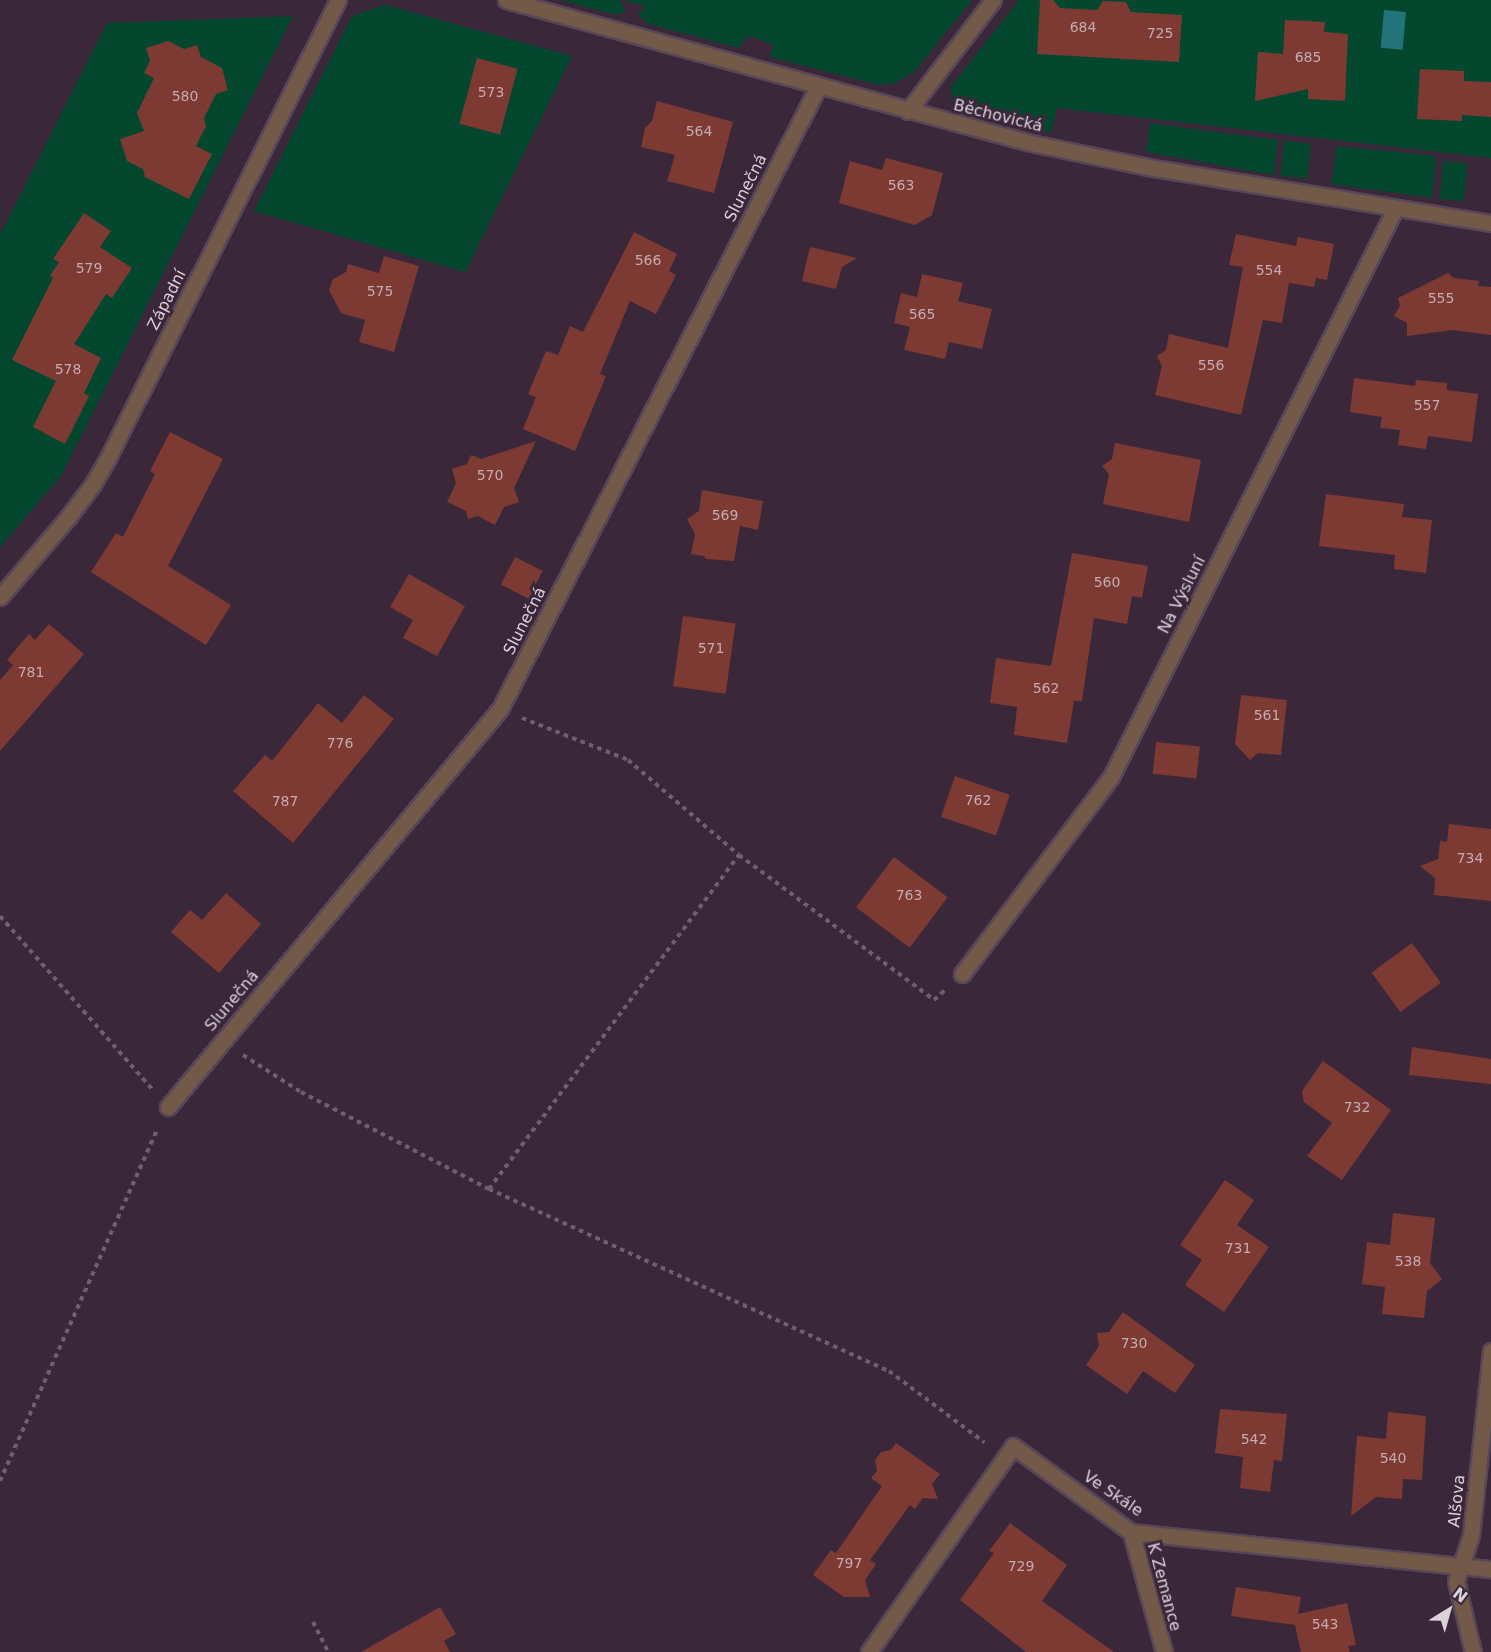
<!DOCTYPE html>
<meta charset="utf-8">
<style>
body{margin:0}
#map{position:relative;width:1491px;height:1652px;overflow:hidden;background:#3a283a;font-family:"DejaVu Sans",sans-serif}
div>[style]{position:absolute}
[style*='--x']{left:calc(var(--x)*1px);top:calc(var(--y)*1px);width:calc(var(--w)*1px);rotate:calc(var(--a)*1deg)}
.green>*{inset:0;background:#03472f;transform-origin:0 0}
.water>*{inset:0;background:#23747a;transform-origin:0 0}
.building>*{inset:0;background:#7d3a33;transform-origin:0 0}
.path>*{height:4px;margin-top:-2px;transform-origin:0;background:repeating-linear-gradient(90deg,#70606f 0 4.5px,transparent 0 9px)}
.roads{filter:drop-shadow(2px 0 #574657) drop-shadow(-2px 0 #574657) drop-shadow(0 2px #574657) drop-shadow(0 -2px #574657)}
.minor>*{height:15px;margin:-7.5px;padding:0 7.5px;transform-origin:7.5px;border-radius:7.5px;background:#735948}
span{translate:-50% -50%;white-space:nowrap;text-align:center;line-height:1.15;-webkit-text-stroke:6px #3a283a;paint-order:stroke}
.number-label{font-size:14px;color:#c5abb2}
.number-label span{-webkit-text-stroke-width:0}
.street-label{font-size:16px;color:#ddd1dc}
.north{position:absolute;left:1419px;top:1580px;width:60px;height:60px;-webkit-text-stroke:4px #3a283a;paint-order:stroke;rotate:37deg;font-size:16px;font-weight:700;line-height:24px;text-align:center;color:#ddd1dc}
.north::after{content:'';display:block;margin:auto;width:21px;height:27px;background:#ddd1dc;clip-path:polygon(50% 0,100% 100%,50% 72%,0 100%)}
</style>
<div id="map">
<div class="green">
<i style="clip-path:polygon(560px 0,619px 0,625px 8px,622px 14px,613px 14px)"></i>
<i style="clip-path:polygon(623px 0,972px 0,914px 72px,895px 83px,879px 85px,770px 57px,773px 44px,747px 36px,739px 48px,649px 24px,638px 15px,646px 6px)"></i>
<i style="clip-path:polygon(1019px 0,1491px 0,1491px 158px,1057px 108px,1051px 133px,962px 110px,953px 102px,950px 88px)"></i>
<i style="clip-path:polygon(385px 5px,572px 56px,465px 272px,254px 211px,352px 16px)"></i>
<i style="clip-path:polygon(293px 16px,61px 476px,0 547px,0 235px,107px 23px)"></i>
<i style="clip-path:polygon(1150px 123px,1278px 140px,1274px 175px,1146px 152px)"></i>
<i style="left:1284px;top:141px;width:27px;height:35px;rotate:6deg"></i>
<i style="clip-path:polygon(1336px 146px,1431px 155px,1436px 160px,1432px 198px,1332px 184px)"></i>
<i style="left:1443px;top:161px;width:24px;height:38px;rotate:5deg"></i>
</div>
<div class="water">
<i style="left:1384px;top:10px;width:22px;height:38px;rotate:5deg"></i>
</div>
<div class="building">
<i style="clip-path:polygon(1040px 0,1053px 0,1060px 8px,1097px 10px,1103px 1px,1126px 2px,1131px 12px,1182px 15px,1179px 62px,1037px 54px)"></i>
<i style="clip-path:polygon(1285px 20px,1325px 22px,1324px 32px,1348px 34px,1345px 101px,1308px 99px,1308px 89px,1255px 101px,1258px 52px,1283px 54px)"></i>
<i style="clip-path:polygon(168px 41px,184px 49px,197px 45px,201px 57px,222px 68px,228px 90px,216px 94px,204px 118px,206px 126px,196px 146px,212px 154px,189px 199px,145px 177px,143px 169px,127px 161px,120px 139px,144px 131px,137px 113px,154px 78px,144px 73px,150px 61px,146px 48px)"></i>
<i style="left:477px;top:58px;width:42px;height:68px;rotate:15deg"></i>
<i style="clip-path:polygon(1420px 69px,1464px 71px,1464px 81px,1491px 82px,1491px 117px,1462px 115px,1462px 121px,1417px 119px)"></i>
<i style="clip-path:polygon(657px 101px,733px 122px,714px 193px,667px 181px,675px 155px,641px 147px,645px 128px,652px 121px)"></i>
<i style="clip-path:polygon(886px 158px,943px 173px,932px 215px,915px 225px,839px 203px,850px 161px,882px 170px)"></i>
<i style="clip-path:polygon(84px 213px,111px 231px,100px 247px,132px 268px,112px 298px,106px 294px,74px 344px,101px 358px,84px 393px,89px 396px,65px 444px,33px 427px,56px 381px,12px 360px,53px 278px,50px 276px,59px 262px,53px 259px)"></i>
<i style="clip-path:polygon(634px 232px,677px 254px,669px 271px,676px 275px,656px 314px,630px 301px,600px 374px,606px 376px,575px 451px,523px 429px,536px 397px,528px 394px,546px 351px,558px 355px,570px 326px,583px 332px)"></i>
<i style="clip-path:polygon(1236px 234px,1296px 246px,1298px 237px,1334px 244px,1327px 280px,1316px 278px,1314px 287px,1289px 283px,1282px 323px,1263px 320px,1241px 415px,1155px 395px,1162px 366px,1157px 356px,1166px 350px,1169px 334px,1228px 348px,1243px 267px,1229px 265px)"></i>
<i style="clip-path:polygon(810px 247px,857px 258px,842px 267px,836px 289px,802px 281px)"></i>
<i style="clip-path:polygon(384px 256px,419px 266px,394px 352px,359px 342px,365px 320px,341px 313px,329px 290px,333px 279px,346px 272px,348px 264px,379px 273px)"></i>
<i style="clip-path:polygon(1448px 273px,1454px 278px,1479px 281px,1478px 286px,1491px 287px,1491px 335px,1453px 330px,1407px 336px,1407px 323px,1394px 316px,1400px 306px,1398px 298px)"></i>
<i style="clip-path:polygon(922px 274px,963px 283px,958px 301px,992px 309px,982px 349px,949px 342px,945px 359px,904px 350px,910px 327px,894px 323px,901px 293px,917px 297px)"></i>
<i style="clip-path:polygon(1354px 378px,1415px 386px,1416px 380px,1447px 383px,1447px 390px,1478px 394px,1472px 442px,1428px 436px,1426px 449px,1398px 445px,1400px 430px,1380px 428px,1382px 417px,1350px 412px)"></i>
<i style="clip-path:polygon(170px 432px,223px 459px,168px 566px,231px 605px,206px 645px,91px 572px,116px 533px,123px 537px,155px 474px,150px 471px)"></i>
<i style="clip-path:polygon(536px 441px,514px 488px,519px 502px,504px 507px,495px 525px,478px 516px,468px 519px,466px 511px,447px 502px,456px 483px,452px 469px,467px 464px,471px 455px,481px 459px)"></i>
<i style="clip-path:polygon(1115px 443px,1201px 460px,1189px 522px,1103px 504px,1109px 474px,1102px 466px,1112px 459px)"></i>
<i style="clip-path:polygon(702px 490px,763px 501px,758px 530px,740px 526px,734px 561px,706px 559px,704px 556px,691px 554px,695px 534px,687px 519px,699px 511px)"></i>
<i style="clip-path:polygon(1326px 494px,1404px 504px,1402px 517px,1432px 520px,1426px 573px,1394px 569px,1395px 555px,1319px 546px)"></i>
<i style="clip-path:polygon(1072px 553px,1148px 566px,1142px 598px,1132px 596px,1127px 624px,1094px 618px,1082px 701px,1074px 701px,1067px 743px,1014px 735px,1017px 707px,990px 703px,996px 658px,1051px 666px)"></i>
<i style="left:515px;top:557px;width:31px;height:31px;rotate:27deg"></i>
<i style="clip-path:polygon(409px 574px,465px 606px,437px 656px,403px 638px,413px 620px,390px 607px)"></i>
<i style="left:683px;top:616px;width:53px;height:71px;rotate:8deg"></i>
<i style="clip-path:polygon(49px 624px,84px 654px,0 751px,0 680px,13px 665px,7px 660px,29px 634px,35px 640px)"></i>
<i style="clip-path:polygon(364px 695px,394px 719px,293px 843px,233px 791px,265px 755px,272px 761px,318px 703px,342px 723px)"></i>
<i style="clip-path:polygon(1241px 695px,1287px 700px,1281px 755px,1258px 753px,1250px 760px,1235px 744px)"></i>
<i style="left:1156px;top:742px;width:44px;height:32px;rotate:6deg"></i>
<i style="left:955px;top:776px;width:58px;height:43px;rotate:19deg"></i>
<i style="clip-path:polygon(1449px 824px,1491px 829px,1491px 901px,1434px 895px,1435px 878px,1420px 866px,1438px 859px,1440px 841px,1447px 842px)"></i>
<i style="left:894px;top:857px;width:67px;height:63px;rotate:37deg"></i>
<i style="clip-path:polygon(226px 893px,261px 924px,219px 973px,171px 932px,190px 910px,202px 920px)"></i>
<i style="left:1412px;top:943px;width:49px;height:50px;rotate:54deg"></i>
<i style="clip-path:polygon(1412px 1047px,1491px 1059px,1491px 1084px,1409px 1075px)"></i>
<i style="clip-path:polygon(1323px 1061px,1391px 1110px,1342px 1180px,1307px 1156px,1332px 1123px,1304px 1102px,1302px 1091px)"></i>
<i style="clip-path:polygon(1225px 1180px,1254px 1200px,1237px 1225px,1269px 1247px,1224px 1312px,1185px 1285px,1202px 1260px,1180px 1245px)"></i>
<i style="clip-path:polygon(1393px 1213px,1435px 1218px,1430px 1263px,1442px 1279px,1427px 1291px,1424px 1318px,1382px 1314px,1385px 1287px,1362px 1284px,1367px 1242px,1390px 1245px)"></i>
<i style="clip-path:polygon(1123px 1312px,1195px 1365px,1175px 1393px,1143px 1371px,1127px 1394px,1086px 1365px,1099px 1346px,1097px 1333px,1109px 1332px)"></i>
<i style="clip-path:polygon(1220px 1409px,1287px 1414px,1282px 1461px,1274px 1460px,1270px 1492px,1240px 1488px,1243px 1457px,1215px 1453px)"></i>
<i style="clip-path:polygon(1388px 1412px,1426px 1416px,1422px 1480px,1403px 1479px,1402px 1499px,1376px 1497px,1351px 1516px,1357px 1436px,1386px 1439px)"></i>
<i style="clip-path:polygon(896px 1443px,940px 1474px,932px 1484px,938px 1499px,923px 1498px,915px 1509px,910px 1505px,870px 1560px,876px 1564px,865px 1580px,870px 1597px,844px 1597px,813px 1575px,831px 1550px,836px 1553px,882px 1486px,871px 1478px,877px 1471px,875px 1460px,881px 1452px,891px 1450px)"></i>
<i style="clip-path:polygon(1010px 1523px,1067px 1565px,1042px 1601px,1114px 1652px,1026px 1652px,960px 1600px,994px 1553px,989px 1551px)"></i>
<i style="clip-path:polygon(1236px 1587px,1301px 1597px,1298px 1614px,1347px 1603px,1356px 1645px,1348px 1646px,1350px 1652px,1301px 1652px,1295px 1625px,1231px 1616px)"></i>
<i style="clip-path:polygon(440px 1607px,456px 1634px,444px 1641px,450px 1652px,361px 1652px)"></i>
</div>
<div class="path">
<i style="--x:522;--y:718;--w:114;--a:21.6"></i>
<i style="--x:628;--y:760;--w:146;--a:40.6"></i>
<i style="--x:0;--y:916;--w:230;--a:48.7"></i>
<i style="--x:243;--y:1055;--w:69;--a:32.5"></i>
<i style="--x:301;--y:1092;--w:212;--a:27.3"></i>
<i style="--x:489;--y:1189;--w:439;--a:24.5"></i>
<i style="--x:889;--y:1371;--w:119;--a:36.8"></i>
<i style="--x:489;--y:1189;--w:417;--a:-53.2"></i>
<i style="--x:739;--y:855;--w:243;--a:36.6"></i>
<i style="--x:934;--y:1000;--w:15;--a:-42"></i>
<i style="--x:0;--y:1481;--w:385;--a:-65.9"></i>
<i style="--x:313;--y:1622;--w:34;--a:63"></i>
</div>
<div class="roads">
<div class="minor">
<i style="--x:506;--y:0;--w:544;--a:15.24"></i>
<i style="--x:1031;--y:143;--w:119;--a:11.6"></i>
<i style="--x:1148;--y:167;--w:348;--a:9.3"></i>
<i style="--x:908;--y:111;--w:140;--a:-52.6"></i>
<i style="--x:0;--y:597;--w:106;--a:-49.6"></i>
<i style="--x:69;--y:516;--w:40;--a:-53"></i>
<i style="--x:93;--y:484;--w:32;--a:-60"></i>
<i style="--x:109;--y:456;--w:510;--a:-63.33"></i>
<i style="--x:962;--y:974;--w:247;--a:-52.9"></i>
<i style="--x:1111;--y:777;--w:635;--a:-63.43"></i>
<i style="--x:168;--y:1107;--w:518;--a:-50.17"></i>
<i style="--x:500;--y:709;--w:699;--a:-62.92"></i>
<i style="--x:1131;--y:1532;--w:124;--a:74.6"></i>
<i style="--x:869;--y:1652;--w:251;--a:-55"></i>
<i style="--x:1013;--y:1446;--w:146;--a:36.1"></i>
<i style="--x:1131;--y:1532;--w:362;--a:5.9"></i>
<i style="--x:1473;--y:1652;--w:73;--a:-103.5"></i>
<i style="--x:1456;--y:1581;--w:48;--a:-71.9"></i>
<i style="--x:1471;--y:1535;--w:185;--a:-83.8"></i>
</div>
</div>
<div class="number-label">
<span style="left:1083px;top:27px">684</span>
<span style="left:1160px;top:33px">725</span>
<span style="left:1308px;top:57px">685</span>
<span style="left:491px;top:92px">573</span>
<span style="left:185px;top:96px">580</span>
<span style="left:699px;top:131px">564</span>
<span style="left:901px;top:185px">563</span>
<span style="left:648px;top:260px">566</span>
<span style="left:89px;top:268px">579</span>
<span style="left:1269px;top:270px">554</span>
<span style="left:380px;top:291px">575</span>
<span style="left:1441px;top:298px">555</span>
<span style="left:922px;top:314px">565</span>
<span style="left:1211px;top:365px">556</span>
<span style="left:68px;top:369px">578</span>
<span style="left:1427px;top:405px">557</span>
<span style="left:490px;top:475px">570</span>
<span style="left:725px;top:515px">569</span>
<span style="left:1107px;top:582px">560</span>
<span style="left:711px;top:648px">571</span>
<span style="left:31px;top:672px">781</span>
<span style="left:1046px;top:688px">562</span>
<span style="left:1267px;top:715px">561</span>
<span style="left:340px;top:743px">776</span>
<span style="left:978px;top:800px">762</span>
<span style="left:285px;top:801px">787</span>
<span style="left:1470px;top:858px">734</span>
<span style="left:909px;top:895px">763</span>
<span style="left:1357px;top:1107px">732</span>
<span style="left:1238px;top:1248px">731</span>
<span style="left:1408px;top:1261px">538</span>
<span style="left:1134px;top:1343px">730</span>
<span style="left:1254px;top:1439px">542</span>
<span style="left:1393px;top:1458px">540</span>
<span style="left:849px;top:1563px">797</span>
<span style="left:1021px;top:1566px">729</span>
<span style="left:1325px;top:1624px">543</span>
</div>
<div class="street-label">
<span style="left:998px;top:116px;rotate:14deg">Běchovická</span>
<span style="left:746px;top:188px;rotate:-63deg">Slunečná</span>
<span style="left:167px;top:300px;rotate:-63deg">Západní</span>
<span style="left:1182px;top:595px;rotate:-63deg">Na Výsluní</span>
<span style="left:525px;top:621px;rotate:-63deg">Slunečná</span>
<span style="left:232px;top:1001px;rotate:-50deg">Slunečná</span>
<span style="left:1113px;top:1494px;rotate:34deg">Ve Skále</span>
<span style="left:1457px;top:1501px;rotate:-84deg">Alšova</span>
<span style="left:1164px;top:1587px;rotate:75deg">K Zemance</span>
</div>
<div class="north">N</div>
</div>
